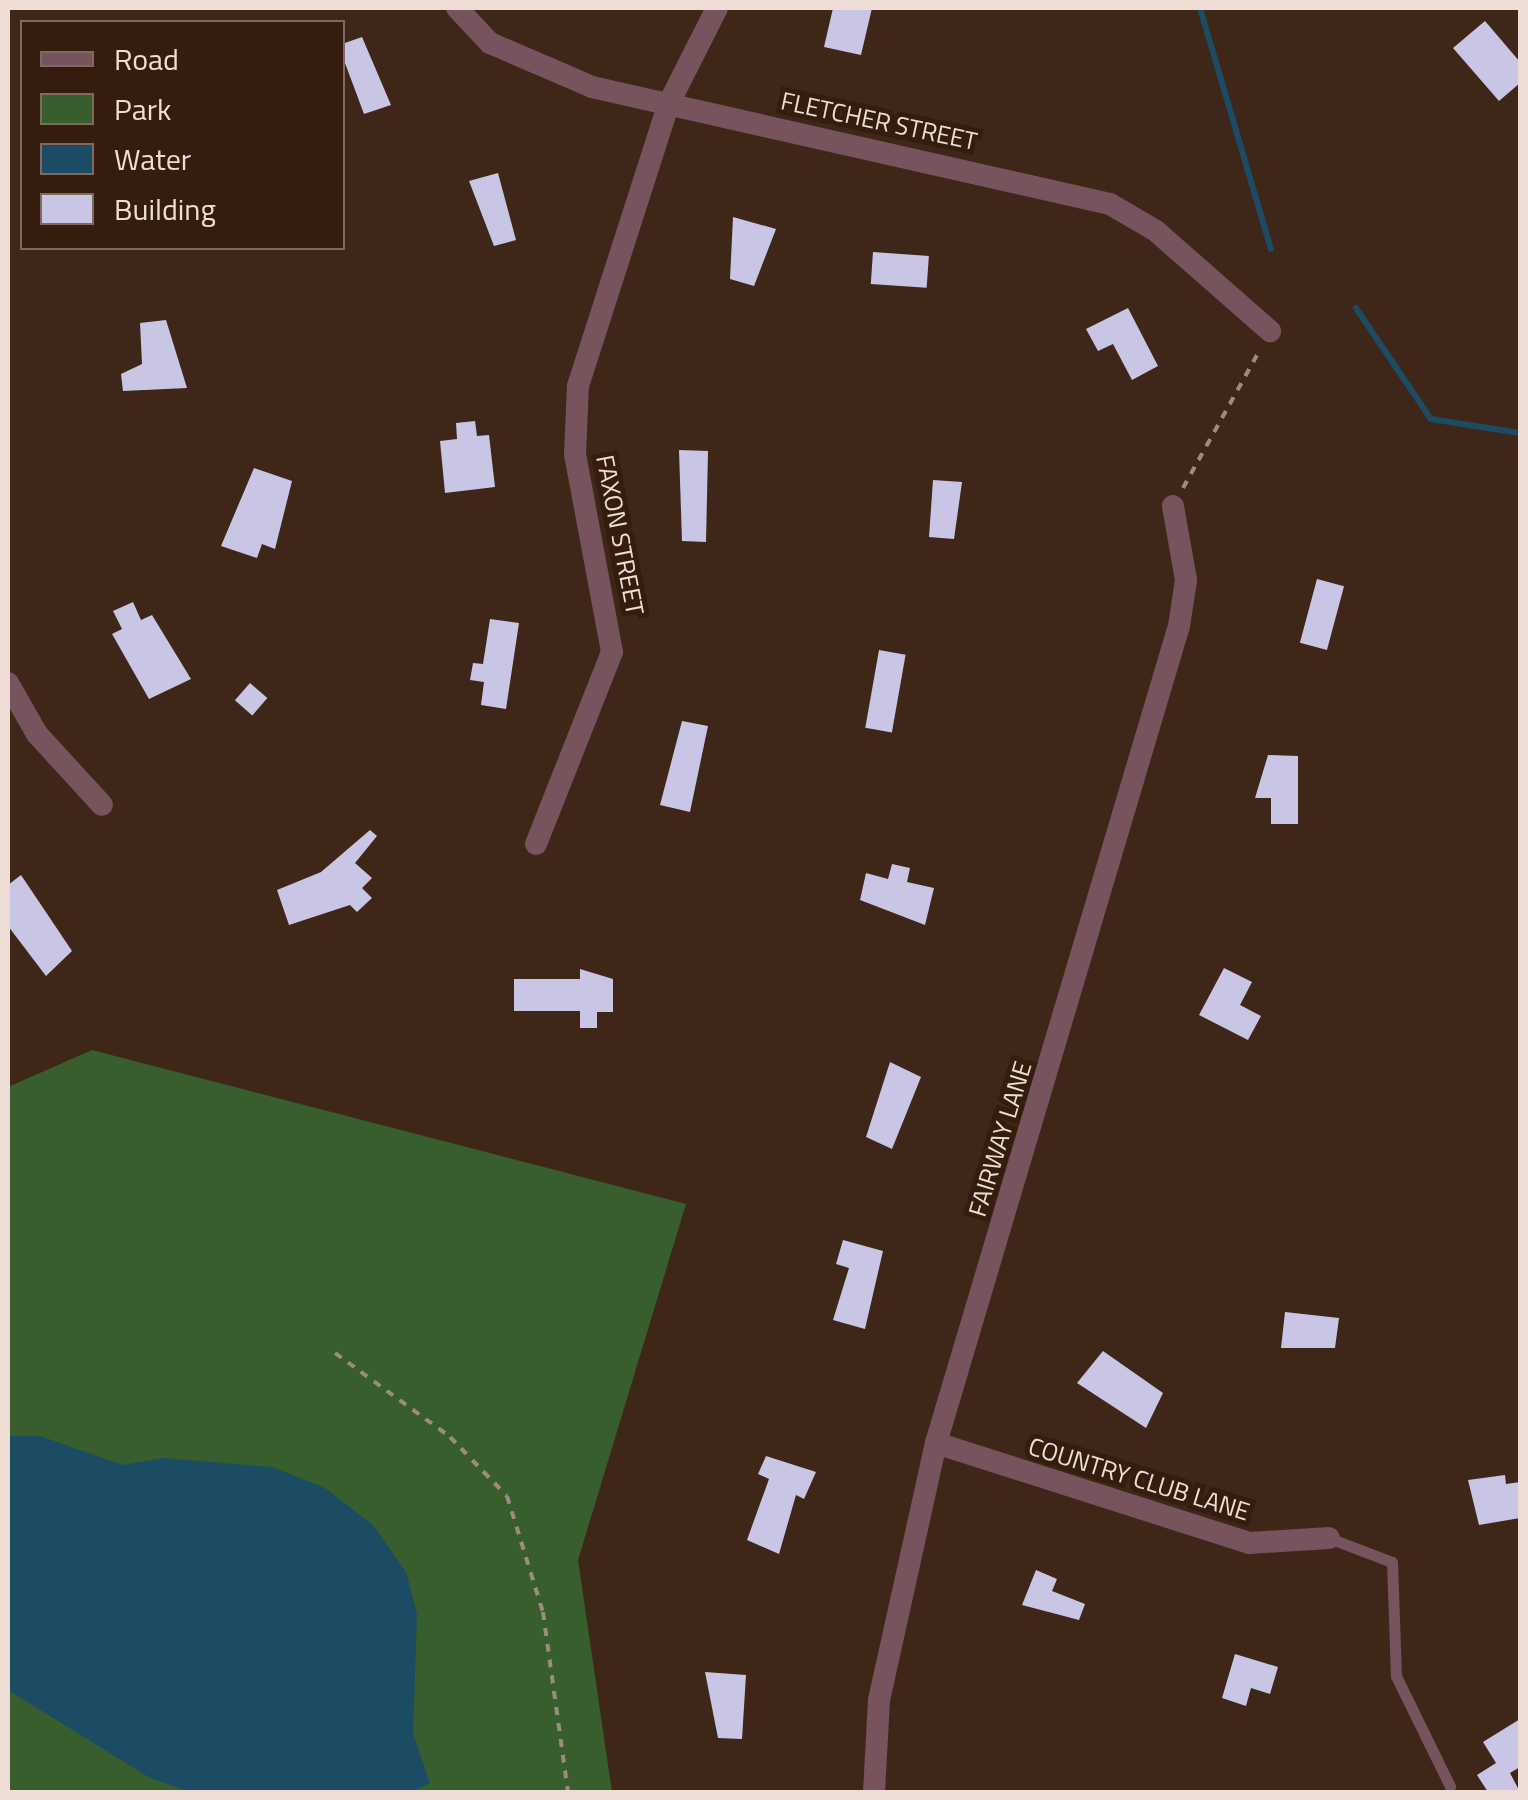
<!DOCTYPE html>
<style>
body{margin:0}
#map{position:relative;width:1528px;height:1800px;overflow:hidden;background:#3e2718;font-family:"Titillium Web",sans-serif}
div>[style]{position:absolute}
[style*='--x']{left:calc(var(--x)*1px);top:calc(var(--y)*1px);width:calc(var(--w)*1px);rotate:calc(var(--a)*1deg)}
.green>*{inset:0;background:#375e2c}
.water>*{inset:0;background:#1b4c63}
.stream>*{height:6px;margin:-3px;padding:0 3px;transform-origin:3px;border-radius:3px;background:#1b4c63}
.building>*{inset:0;background:#c9c6e5;transform-origin:0 0}
.path>*{height:4px;margin-top:-2px;transform-origin:0;background:repeating-linear-gradient(90deg,#9e8b7f 0 8px,transparent 0 16px)}
.service>*{height:11px;margin:-5.5px;padding:0 5.5px;transform-origin:5.5px;border-radius:5.5px;background:#76535d}
.minor>*{height:22px;margin:-11px;padding:0 11px;transform-origin:11px;border-radius:11px;background:#76535d}
span{translate:-50% -50%;white-space:nowrap;text-align:center;line-height:1.15;-webkit-text-stroke:10px #341d0f;paint-order:stroke}
.street-label{font-size:25px;color:#edddd4}
.frame{position:absolute;inset:0;border:10px solid #edddd4;pointer-events:none}
.legend{position:absolute;left:20px;top:20px;width:325px;height:230px;box-sizing:border-box;background:#341d0f;border:2px solid #7e6a5e;margin:0;padding:12px 18px;list-style:none;font-size:30px;color:#edddd4}
.legend li{display:flex;align-items:center;gap:20px;height:50px}
.legend b{width:50px;border:2px solid #7e6a5e}
</style>
<div id="map">
<div class="green">
<i style="clip-path:polygon(92px 1050px,686px 1204px,578px 1560px,612px 1792px,8px 1792px,8px 1087px)"></i>
</div>
<div class="water">
<i style="clip-path:polygon(8px 1436px,40px 1436px,123px 1465px,163px 1458px,272px 1467px,325px 1488px,373px 1525px,406px 1572px,417px 1614px,413px 1733px,430px 1783px,411px 1792px,191px 1792px,150px 1778px,8px 1690px)"></i>
</div>
<div class="stream">
<i style="--x:1200;--y:8;--w:251;--a:73.6"></i>
<i style="--x:1356;--y:308;--w:134;--a:56"></i>
<i style="--x:1431;--y:419;--w:90;--a:8.9"></i>
</div>
<div class="building">
<i style="clip-path:polygon(833px 8px,872px 8px,861px 55px,824px 47px)"></i>
<i style="clip-path:polygon(1485px 21px,1520px 62px,1520px 83px,1499px 101px,1453px 48px)"></i>
<i style="clip-path:polygon(362px 37px,391px 105px,364px 114px,342px 55px,342px 44px)"></i>
<i style="clip-path:polygon(498px 173px,516px 240px,494px 246px,469px 181px)"></i>
<i style="clip-path:polygon(733px 217px,776px 229px,754px 286px,730px 279px)"></i>
<i style="left:873px;top:252px;width:56px;height:32px;rotate:4deg"></i>
<i style="clip-path:polygon(1128px 308px,1158px 366px,1132px 380px,1113px 344px,1098px 351px,1086px 329px)"></i>
<i style="clip-path:polygon(166px 320px,187px 388px,123px 391px,121px 374px,142px 364px,140px 323px)"></i>
<i style="clip-path:polygon(475px 421px,477px 436px,489px 435px,495px 487px,445px 493px,440px 441px,457px 439px,456px 423px)"></i>
<i style="clip-path:polygon(679px 450px,708px 451px,706px 542px,682px 541px)"></i>
<i style="clip-path:polygon(254px 468px,292px 481px,275px 549px,262px 544px,257px 558px,221px 546px)"></i>
<i style="clip-path:polygon(933px 480px,962px 482px,954px 539px,929px 537px)"></i>
<i style="left:1317px;top:579px;width:28px;height:66px;rotate:15deg"></i>
<i style="clip-path:polygon(133px 602px,141px 620px,152px 615px,191px 679px,149px 699px,112px 634px,122px 629px,113px 611px)"></i>
<i style="clip-path:polygon(490px 619px,519px 623px,506px 709px,481px 705px,484px 682px,470px 680px,473px 663px,483px 664px)"></i>
<i style="left:879px;top:650px;width:27px;height:79px;rotate:10deg"></i>
<i style="left:250px;top:683px;width:23px;height:23px;rotate:41deg"></i>
<i style="clip-path:polygon(682px 721px,708px 726px,690px 812px,660px 805px)"></i>
<i style="clip-path:polygon(1268px 755px,1298px 756px,1298px 824px,1271px 824px,1271px 798px,1255px 798px)"></i>
<i style="clip-path:polygon(370px 830px,377px 836px,355px 863px,372px 878px,362px 888px,372px 898px,357px 912px,350px 905px,289px 925px,277px 890px,321px 872px)"></i>
<i style="clip-path:polygon(892px 864px,910px 868px,907px 882px,934px 888px,925px 925px,860px 900px,866px 873px,888px 879px)"></i>
<i style="clip-path:polygon(21px 875px,72px 951px,46px 976px,8px 926px,8px 885px)"></i>
<i style="clip-path:polygon(1224px 968px,1252px 982px,1240px 1005px,1261px 1016px,1248px 1040px,1199px 1015px)"></i>
<i style="clip-path:polygon(580px 969px,613px 979px,613px 1012px,597px 1012px,597px 1028px,580px 1028px,580px 1011px,514px 1011px,514px 979px,580px 979px)"></i>
<i style="clip-path:polygon(890px 1062px,921px 1077px,892px 1149px,866px 1137px)"></i>
<i style="clip-path:polygon(843px 1240px,883px 1251px,865px 1329px,833px 1320px,849px 1268px,836px 1264px)"></i>
<i style="clip-path:polygon(1285px 1312px,1339px 1318px,1335px 1348px,1281px 1348px)"></i>
<i style="clip-path:polygon(1103px 1351px,1163px 1393px,1146px 1428px,1077px 1383px)"></i>
<i style="clip-path:polygon(766px 1456px,816px 1472px,804px 1499px,796px 1495px,779px 1554px,747px 1540px,769px 1479px,758px 1474px)"></i>
<i style="clip-path:polygon(1505px 1475px,1506px 1484px,1520px 1482px,1520px 1518px,1479px 1525px,1468px 1480px)"></i>
<i style="clip-path:polygon(1036px 1570px,1057px 1579px,1052px 1591px,1085px 1604px,1079px 1620px,1022px 1605px)"></i>
<i style="clip-path:polygon(1235px 1654px,1278px 1667px,1270px 1694px,1251px 1688px,1246px 1706px,1222px 1698px)"></i>
<i style="clip-path:polygon(705px 1672px,746px 1675px,742px 1739px,718px 1738px)"></i>
<i style="clip-path:polygon(1520px 1719px,1520px 1767px,1510px 1773px,1520px 1792px,1488px 1792px,1477px 1775px,1496px 1763px,1483px 1742px)"></i>
</div>
<div class="path">
<i style="--x:1183;--y:488;--w:160;--a:-60.9"></i>
<i style="--x:335;--y:1353;--w:142;--a:36.1"></i>
<i style="--x:450;--y:1437;--w:82;--a:46"></i>
<i style="--x:507;--y:1496;--w:121;--a:72.8"></i>
<i style="--x:543;--y:1612;--w:182;--a:82.1"></i>
</div>
<div class="service">
<i style="--x:1329;--y:1538;--w:67;--a:20.9"></i>
<i style="--x:1392;--y:1562;--w:114;--a:88"></i>
<i style="--x:1396;--y:1676;--w:123;--a:63.9"></i>
</div>
<div class="minor">
<i style="--x:457;--y:8;--w:48;--a:46.7"></i>
<i style="--x:490;--y:43;--w:111;--a:23.3"></i>
<i style="--x:592;--y:87;--w:531;--a:12.73"></i>
<i style="--x:1110;--y:204;--w:53;--a:30.4"></i>
<i style="--x:1156;--y:231;--w:152;--a:41.3"></i>
<i style="--x:8;--y:683;--w:59;--a:60.4"></i>
<i style="--x:37;--y:734;--w:96;--a:47.5"></i>
<i style="--x:536;--y:844;--w:206;--a:-68.4"></i>
<i style="--x:612;--y:652;--w:201;--a:-100.6"></i>
<i style="--x:575;--y:454;--w:68;--a:-87.5"></i>
<i style="--x:578;--y:386;--w:295;--a:-72.2"></i>
<i style="--x:668;--y:105;--w:109;--a:-63.2"></i>
<i style="--x:936;--y:1443;--w:329;--a:17.7"></i>
<i style="--x:1249;--y:1543;--w:80;--a:-3.6"></i>
<i style="--x:874;--y:1792;--w:92;--a:-86.9"></i>
<i style="--x:879;--y:1700;--w:263;--a:-77.5"></i>
<i style="--x:936;--y:1443;--w:852;--a:-73.44"></i>
<i style="--x:1179;--y:626;--w:47;--a:-81.3"></i>
<i style="--x:1186;--y:580;--w:75;--a:-100"></i>
</div>
<div class="street-label">
<span style="left:879px;top:121px;rotate:12deg">FLETCHER STREET</span>
<span style="left:620px;top:535px;rotate:79deg">FAXON STREET</span>
<span style="left:1000px;top:1139px;rotate:-73deg">FAIRWAY LANE</span>
<span style="left:1139px;top:1479px;rotate:17deg">COUNTRY CLUB LANE</span>
</div>
<div class="frame"></div>
<ul class="legend">
<li><b style="height:12px;background:#76535d"></b>Road</li>
<li><b style="height:28px;background:#375e2c"></b>Park</li>
<li><b style="height:28px;background:#1b4c63"></b>Water</li>
<li><b style="height:28px;background:#c9c6e5"></b>Building</li>
</ul>
</div>
